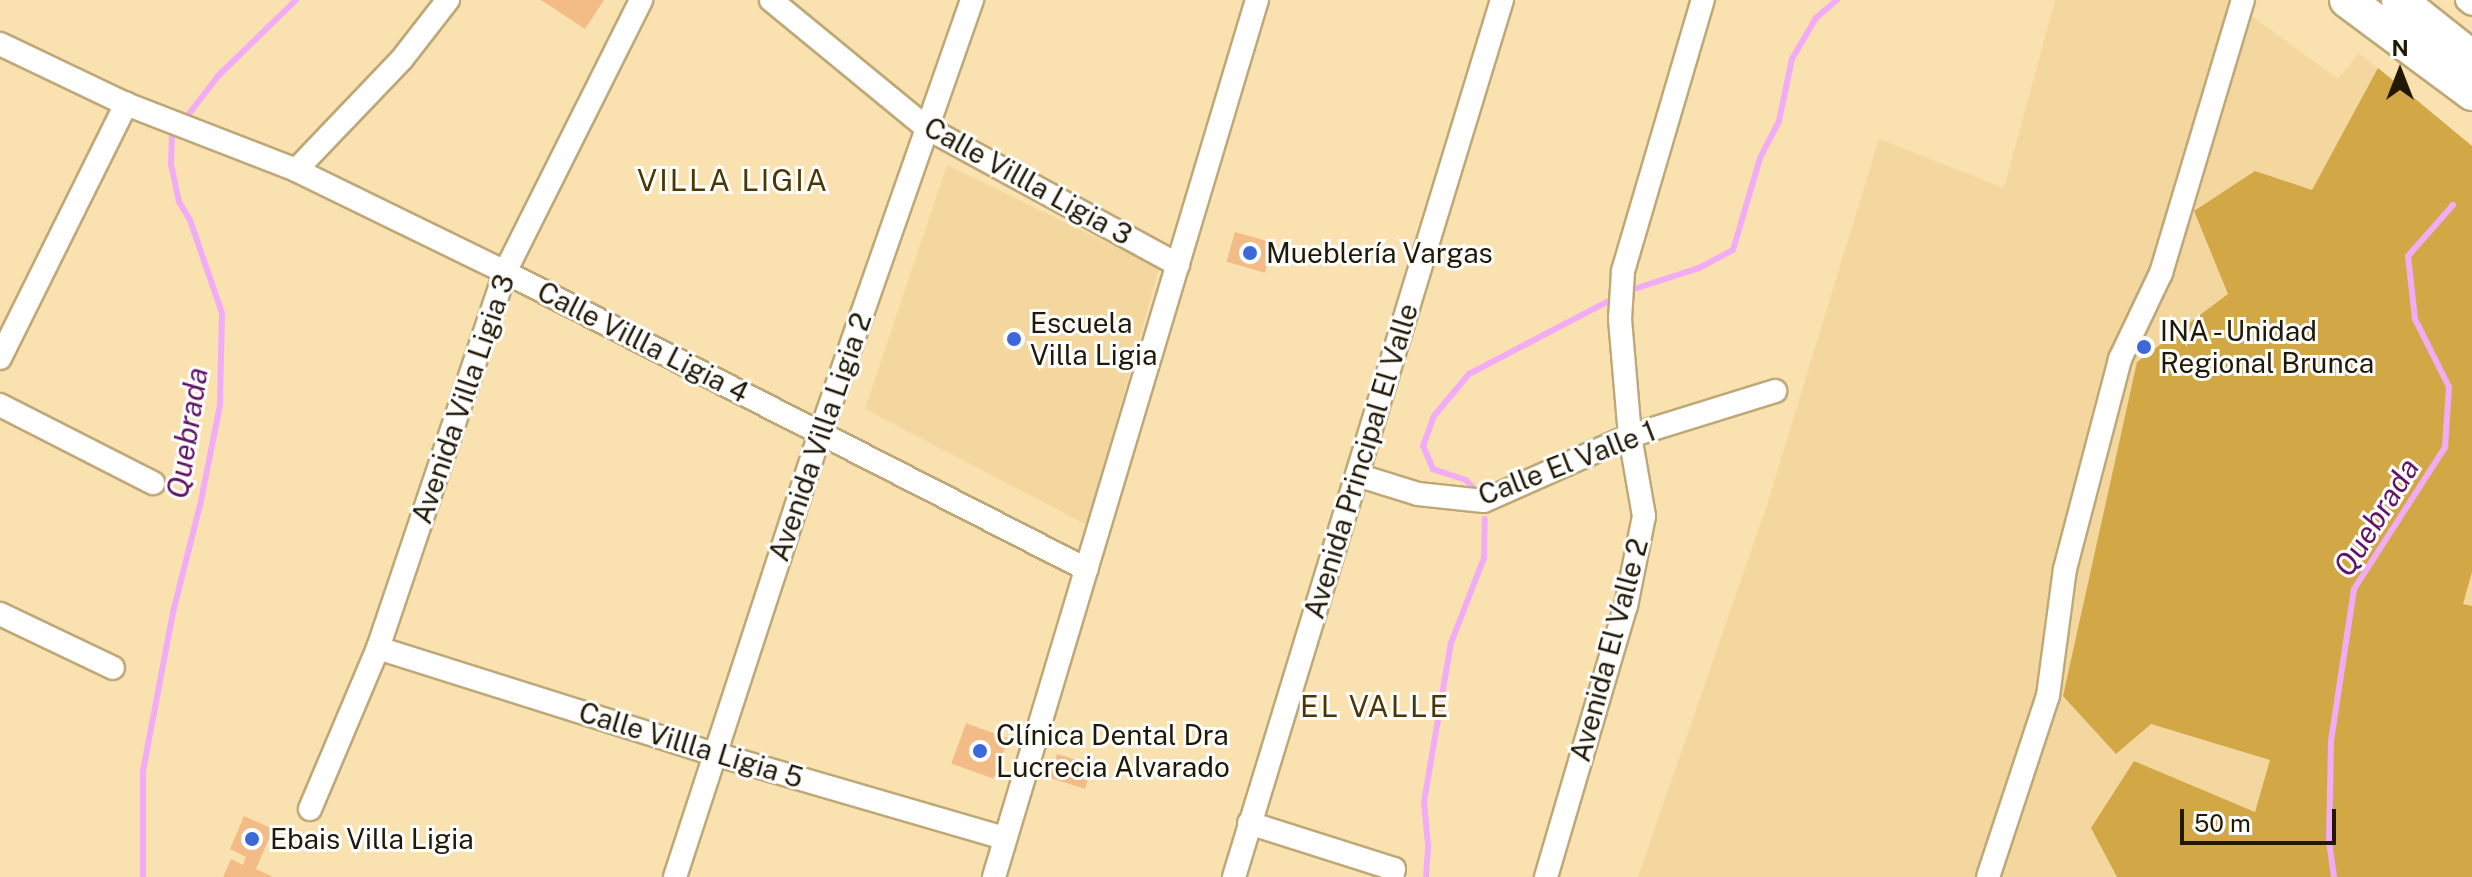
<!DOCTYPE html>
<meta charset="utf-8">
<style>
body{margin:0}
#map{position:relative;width:2472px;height:877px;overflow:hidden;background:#fae2b0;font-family:"Public Sans",sans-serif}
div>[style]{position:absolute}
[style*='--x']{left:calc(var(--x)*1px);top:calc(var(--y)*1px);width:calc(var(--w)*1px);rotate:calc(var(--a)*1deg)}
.built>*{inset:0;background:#f3d79e}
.forest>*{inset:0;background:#d2a846}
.stream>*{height:6px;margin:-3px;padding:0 3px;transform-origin:3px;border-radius:3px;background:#f2acf6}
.building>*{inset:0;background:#f3bc87;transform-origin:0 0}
.roads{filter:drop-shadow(2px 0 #bfa878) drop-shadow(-2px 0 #bfa878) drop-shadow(0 2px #bfa878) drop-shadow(0 -2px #bfa878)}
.minor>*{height:22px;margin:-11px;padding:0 11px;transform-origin:11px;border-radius:11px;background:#fff}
.highway>*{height:34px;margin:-17px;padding:0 17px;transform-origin:17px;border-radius:17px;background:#fff}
.dots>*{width:22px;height:22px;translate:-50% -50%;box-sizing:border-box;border:4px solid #fff;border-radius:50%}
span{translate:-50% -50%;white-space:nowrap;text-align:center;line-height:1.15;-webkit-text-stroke:6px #fff;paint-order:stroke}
.street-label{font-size:28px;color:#211805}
.poi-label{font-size:28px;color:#211805}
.left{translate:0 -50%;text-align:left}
.neighbourhood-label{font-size:30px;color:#4b3702;letter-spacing:2px}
.water-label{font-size:30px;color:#621367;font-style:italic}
.north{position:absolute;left:2360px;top:32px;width:80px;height:80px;-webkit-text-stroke:6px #fff;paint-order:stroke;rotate:0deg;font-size:22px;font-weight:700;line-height:32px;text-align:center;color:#211805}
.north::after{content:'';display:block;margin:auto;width:28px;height:36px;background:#211805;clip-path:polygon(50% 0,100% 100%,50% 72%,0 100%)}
.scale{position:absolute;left:2180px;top:809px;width:156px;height:36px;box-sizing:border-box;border:4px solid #211805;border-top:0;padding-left:10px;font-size:24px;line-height:28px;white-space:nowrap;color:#211805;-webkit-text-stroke:6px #fff;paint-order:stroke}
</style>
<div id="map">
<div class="built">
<i style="clip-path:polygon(2055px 0,2230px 0,2338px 79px,2359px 53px,2472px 146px,2472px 877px,1638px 877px,1767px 505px,1879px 139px,2004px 188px)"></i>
<i style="clip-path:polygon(947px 165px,1159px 268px,1087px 525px,865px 409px)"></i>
</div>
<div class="forest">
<i style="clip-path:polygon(2378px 68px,2472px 146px,2472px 572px,2463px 604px,2472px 606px,2472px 877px,2117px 877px,2091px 828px,2134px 761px,2255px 812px,2270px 760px,2151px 724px,2116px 754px,2063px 696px,2137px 362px,2228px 294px,2194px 211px,2255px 171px,2312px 190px)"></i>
</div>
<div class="stream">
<i style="--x:1625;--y:292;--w:78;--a:-18"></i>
<i style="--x:1699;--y:268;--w:38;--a:-28"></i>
<i style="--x:1733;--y:250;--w:96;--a:-73.6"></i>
<i style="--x:1760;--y:158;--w:42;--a:-62.8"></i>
<i style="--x:1779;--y:121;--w:63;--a:-78.2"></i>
<i style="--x:1792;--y:59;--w:48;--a:-59.7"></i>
<i style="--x:1816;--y:18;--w:28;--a:-41"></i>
<i style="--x:1477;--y:492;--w:16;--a:-133"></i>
<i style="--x:1466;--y:480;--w:35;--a:-162"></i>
<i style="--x:1433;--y:469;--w:25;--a:-113"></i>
<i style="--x:1423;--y:446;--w:32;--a:-70"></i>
<i style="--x:1434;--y:416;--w:55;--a:-50.2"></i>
<i style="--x:1469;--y:374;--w:166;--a:-27.6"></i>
<i style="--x:143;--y:877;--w:106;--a:-90"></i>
<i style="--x:143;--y:771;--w:162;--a:-79.3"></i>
<i style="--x:173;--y:612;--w:114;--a:-75.8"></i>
<i style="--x:201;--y:501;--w:98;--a:-78.8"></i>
<i style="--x:220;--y:405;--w:92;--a:-88.8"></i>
<i style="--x:222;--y:313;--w:98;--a:-109"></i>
<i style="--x:190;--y:220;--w:21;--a:-121"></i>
<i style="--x:179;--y:202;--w:39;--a:-102"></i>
<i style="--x:171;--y:164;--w:28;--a:-88"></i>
<i style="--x:172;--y:136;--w:76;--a:-52.5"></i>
<i style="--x:218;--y:76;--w:109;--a:-44.3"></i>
<i style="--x:1426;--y:877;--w:32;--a:-86"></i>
<i style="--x:1428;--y:845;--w:43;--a:-95.3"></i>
<i style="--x:1424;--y:802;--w:161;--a:-80.4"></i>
<i style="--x:1451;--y:643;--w:91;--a:-68.8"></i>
<i style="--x:1484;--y:558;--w:39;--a:-89"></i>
<i style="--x:2334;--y:877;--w:37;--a:-98"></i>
<i style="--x:2329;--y:840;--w:99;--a:-88.8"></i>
<i style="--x:2331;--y:741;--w:154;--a:-81.4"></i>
<i style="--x:2354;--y:589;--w:169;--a:-57.3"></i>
<i style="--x:2445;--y:447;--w:60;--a:-86.2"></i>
<i style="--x:2449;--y:387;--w:76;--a:-116.6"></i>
<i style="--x:2415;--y:319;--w:63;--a:-96.3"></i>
<i style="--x:2408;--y:256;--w:68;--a:-48.6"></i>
</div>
<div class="building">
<i style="clip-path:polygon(541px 0,604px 0,585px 29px)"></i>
<i style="left:1235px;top:232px;width:40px;height:31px;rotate:16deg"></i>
<i style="left:966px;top:723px;width:45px;height:43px;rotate:20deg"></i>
<i style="left:1057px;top:754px;width:37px;height:25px;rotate:17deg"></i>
<i style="clip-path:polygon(244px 816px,273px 829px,256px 869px,273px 877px,223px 877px,231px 859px,243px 865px,246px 857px,230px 849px)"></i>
</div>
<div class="roads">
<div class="minor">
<i style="--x:771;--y:0;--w:202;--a:39.4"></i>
<i style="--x:927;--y:128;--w:286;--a:28.6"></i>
<i style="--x:2467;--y:0;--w:6;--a:39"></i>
<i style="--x:0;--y:44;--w:140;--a:25.5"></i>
<i style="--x:126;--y:104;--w:182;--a:21.2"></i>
<i style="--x:296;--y:170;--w:233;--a:26"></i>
<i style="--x:505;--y:272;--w:653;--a:27.08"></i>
<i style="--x:296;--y:170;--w:153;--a:-46.3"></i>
<i style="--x:402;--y:59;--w:75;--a:-52.1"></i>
<i style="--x:0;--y:358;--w:284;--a:-63.6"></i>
<i style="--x:0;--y:405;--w:172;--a:27"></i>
<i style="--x:1357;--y:475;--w:64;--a:17.3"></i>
<i style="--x:1418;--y:494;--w:66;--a:6.1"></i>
<i style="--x:1484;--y:501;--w:160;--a:-24"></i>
<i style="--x:1630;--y:436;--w:152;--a:-17.2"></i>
<i style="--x:0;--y:614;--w:125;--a:25.5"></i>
<i style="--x:378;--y:648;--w:353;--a:17.5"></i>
<i style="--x:715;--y:754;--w:302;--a:16.2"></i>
<i style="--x:310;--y:809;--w:175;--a:-67.1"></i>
<i style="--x:378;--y:648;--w:397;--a:-71.3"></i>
<i style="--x:505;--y:272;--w:304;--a:-63.4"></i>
<i style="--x:1249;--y:823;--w:152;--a:17.6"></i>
<i style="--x:1394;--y:869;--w:8;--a:104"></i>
<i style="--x:675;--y:877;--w:466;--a:-71.9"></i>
<i style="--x:820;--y:434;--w:460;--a:-70.7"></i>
<i style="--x:994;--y:877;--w:916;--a:-73.31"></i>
<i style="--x:1234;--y:877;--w:917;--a:-73.01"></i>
<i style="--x:1546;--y:877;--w:283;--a:-73.6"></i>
<i style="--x:1626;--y:606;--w:92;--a:-78.7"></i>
<i style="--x:1644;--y:516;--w:81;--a:-99.9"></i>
<i style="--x:1630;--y:436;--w:117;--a:-94.9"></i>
<i style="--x:1620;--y:319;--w:48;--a:-86.4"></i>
<i style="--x:1623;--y:271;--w:283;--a:-73.6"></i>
<i style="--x:1988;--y:877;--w:191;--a:-71.7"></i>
<i style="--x:2048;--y:696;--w:128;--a:-82.4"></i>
<i style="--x:2065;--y:569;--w:217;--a:-75.3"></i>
<i style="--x:2120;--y:359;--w:95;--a:-64.5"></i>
<i style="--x:2161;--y:273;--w:285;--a:-73.3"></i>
</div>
<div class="highway">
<i style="--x:2347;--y:0;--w:156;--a:36.6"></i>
<i style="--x:2399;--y:0;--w:93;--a:38.5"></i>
</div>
</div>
<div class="dots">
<i style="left:1250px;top:253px;background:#3c68d9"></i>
<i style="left:1014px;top:339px;background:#3c68d9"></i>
<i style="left:2144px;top:347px;background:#3c68d9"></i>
<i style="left:980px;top:751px;background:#3c68d9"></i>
<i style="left:252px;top:839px;background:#3c68d9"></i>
</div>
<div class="street-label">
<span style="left:1028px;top:181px;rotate:29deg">Calle Villla Ligia 3</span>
<span style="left:643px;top:342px;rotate:27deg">Calle Villla Ligia 4</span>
<span style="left:463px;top:399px;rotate:-71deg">Avenida Villa Ligia 3</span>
<span style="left:820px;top:437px;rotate:-71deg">Avenida Villa Ligia 2</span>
<span style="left:1361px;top:461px;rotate:-73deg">Avenida Principal El Valle</span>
<span style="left:1567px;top:463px;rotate:-21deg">Calle El Valle 1</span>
<span style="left:1609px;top:650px;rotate:-75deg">Avenida El Valle 2</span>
<span style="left:691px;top:745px;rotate:17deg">Calle Villla Ligia 5</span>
</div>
<div class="poi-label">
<span class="left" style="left:1266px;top:253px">Mueblería Vargas</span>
<span class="left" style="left:1030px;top:339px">Escuela<br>Villa Ligia</span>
<span class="left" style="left:2160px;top:347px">INA - Unidad<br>Regional Brunca</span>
<span class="left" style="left:996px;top:751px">Clínica Dental Dra<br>Lucrecia Alvarado</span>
<span class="left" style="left:270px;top:839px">Ebais Villa Ligia</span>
</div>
<div class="neighbourhood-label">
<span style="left:733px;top:180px">VILLA LIGIA</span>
<span style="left:1375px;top:706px">EL VALLE</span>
</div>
<div class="water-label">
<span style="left:187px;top:433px;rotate:-81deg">Quebrada</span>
<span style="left:2376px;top:517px;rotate:-58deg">Quebrada</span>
</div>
<div class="north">N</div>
<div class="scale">50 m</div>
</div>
